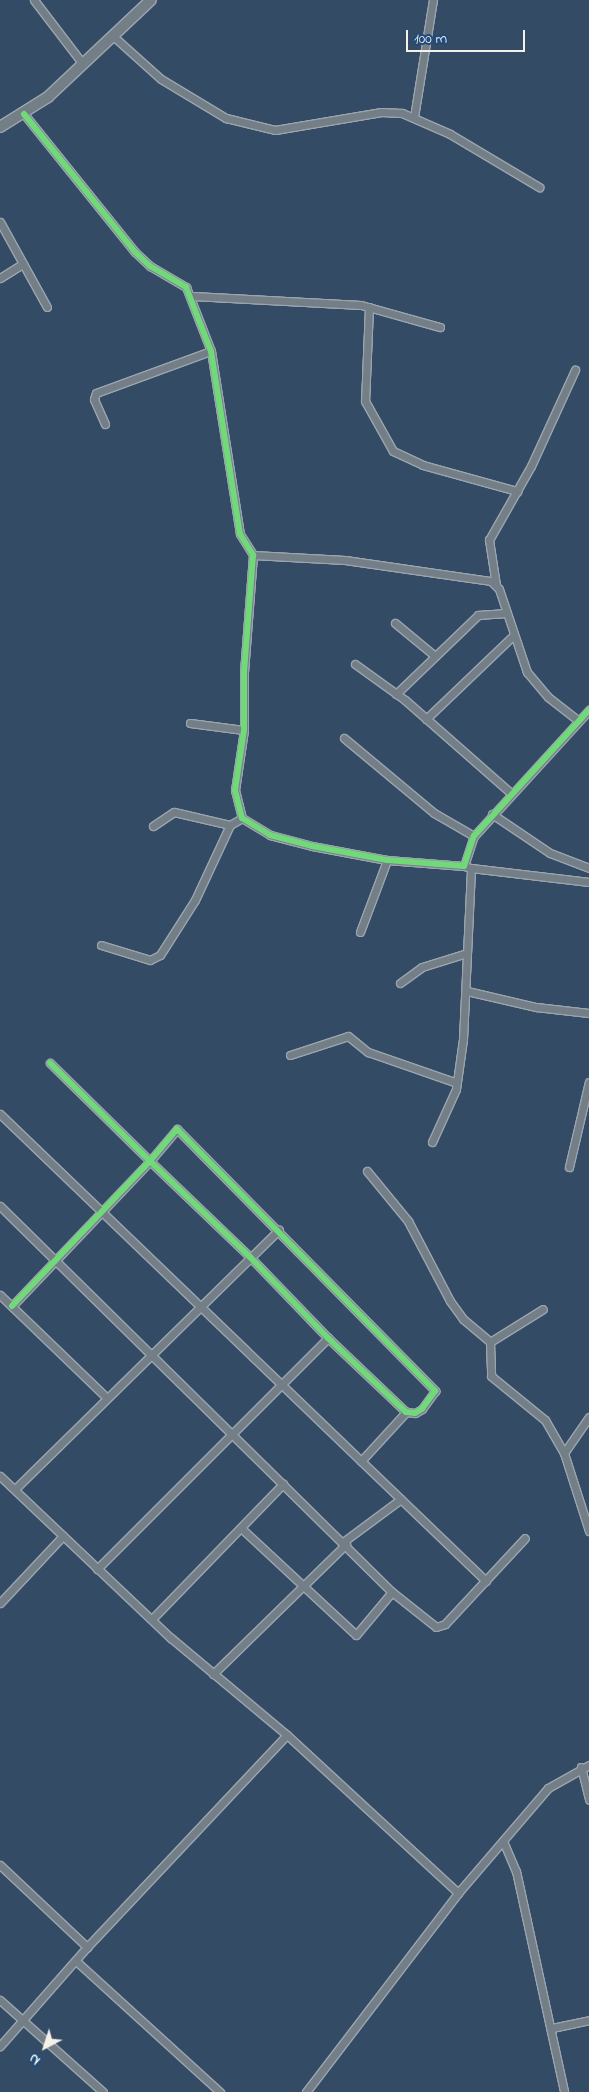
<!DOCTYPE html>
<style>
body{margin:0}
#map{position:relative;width:589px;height:2092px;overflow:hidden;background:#344b65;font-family:"Indie Flower",sans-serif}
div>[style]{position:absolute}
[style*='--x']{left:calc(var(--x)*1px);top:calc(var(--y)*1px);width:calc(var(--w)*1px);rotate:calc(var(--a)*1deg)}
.roads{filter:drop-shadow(1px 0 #9ba5af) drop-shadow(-1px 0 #9ba5af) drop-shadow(0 1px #9ba5af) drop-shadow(0 -1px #9ba5af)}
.street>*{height:7px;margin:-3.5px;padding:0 3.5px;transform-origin:3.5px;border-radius:3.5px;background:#737e87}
.secondary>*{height:10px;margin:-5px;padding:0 5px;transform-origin:5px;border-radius:5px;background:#737e87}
.cycleway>*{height:6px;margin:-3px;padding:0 3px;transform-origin:3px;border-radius:3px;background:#71d979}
span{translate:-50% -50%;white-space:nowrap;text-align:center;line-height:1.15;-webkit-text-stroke:4.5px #1f4a7a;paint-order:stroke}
.north{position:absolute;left:20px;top:2022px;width:50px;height:50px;-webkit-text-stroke:4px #1f4a7a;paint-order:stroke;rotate:220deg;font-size:14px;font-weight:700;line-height:20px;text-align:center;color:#f4f1e8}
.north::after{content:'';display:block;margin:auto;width:18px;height:22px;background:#f4f1e8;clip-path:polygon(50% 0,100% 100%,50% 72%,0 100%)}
.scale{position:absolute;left:406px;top:30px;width:119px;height:22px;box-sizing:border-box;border:2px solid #f4f1e8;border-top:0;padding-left:6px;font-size:15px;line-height:18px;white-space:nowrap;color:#f4f1e8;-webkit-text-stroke:4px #1f4a7a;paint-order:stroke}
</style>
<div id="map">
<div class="roads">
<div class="street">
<i style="--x:34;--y:0;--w:81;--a:52.6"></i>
<i style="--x:113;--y:36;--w:64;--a:41.9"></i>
<i style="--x:161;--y:79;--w:76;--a:31"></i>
<i style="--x:226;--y:118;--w:50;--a:13.8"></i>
<i style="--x:275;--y:130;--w:108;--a:-9.6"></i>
<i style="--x:381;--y:112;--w:21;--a:3"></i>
<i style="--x:402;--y:113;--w:52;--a:23.6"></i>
<i style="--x:450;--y:134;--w:104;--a:30.8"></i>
<i style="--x:24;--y:114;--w:177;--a:51.2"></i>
<i style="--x:135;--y:252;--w:21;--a:43"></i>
<i style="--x:150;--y:266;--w:42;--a:30.3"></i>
<i style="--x:186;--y:287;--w:69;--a:68.7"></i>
<i style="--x:211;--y:351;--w:185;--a:81"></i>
<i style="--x:240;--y:534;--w:25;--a:58"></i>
<i style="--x:253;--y:555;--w:118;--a:94.4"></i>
<i style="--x:244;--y:673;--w:57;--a:90"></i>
<i style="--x:244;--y:730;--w:61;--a:98.5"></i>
<i style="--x:235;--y:790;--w:29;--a:76"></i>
<i style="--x:242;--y:818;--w:33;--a:31"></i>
<i style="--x:270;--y:835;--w:43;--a:14.7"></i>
<i style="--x:312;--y:846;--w:76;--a:10.6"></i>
<i style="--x:387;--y:860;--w:77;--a:4.5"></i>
<i style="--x:464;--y:866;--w:32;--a:-72"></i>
<i style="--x:474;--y:836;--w:171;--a:-47.6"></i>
<i style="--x:414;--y:117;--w:119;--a:-80.8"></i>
<i style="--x:0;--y:222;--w:97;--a:61.1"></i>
<i style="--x:0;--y:278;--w:25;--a:-32"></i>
<i style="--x:193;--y:296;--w:168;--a:3.1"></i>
<i style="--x:361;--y:305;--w:82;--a:15.6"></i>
<i style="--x:369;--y:307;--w:94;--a:92.4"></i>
<i style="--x:365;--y:401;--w:57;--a:60.8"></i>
<i style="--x:393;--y:451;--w:33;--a:25"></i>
<i style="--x:423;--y:465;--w:98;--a:15.5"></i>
<i style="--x:105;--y:424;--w:27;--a:-114"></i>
<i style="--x:94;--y:399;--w:6;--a:-72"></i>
<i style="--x:96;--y:393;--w:122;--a:-20.1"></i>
<i style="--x:253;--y:555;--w:92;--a:3.1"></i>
<i style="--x:345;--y:560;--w:148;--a:8.2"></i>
<i style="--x:491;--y:581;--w:11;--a:45"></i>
<i style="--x:499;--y:589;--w:88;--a:71.4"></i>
<i style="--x:527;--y:672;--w:33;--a:50"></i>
<i style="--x:548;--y:697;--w:37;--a:38"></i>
<i style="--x:496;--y:585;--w:46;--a:-98.8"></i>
<i style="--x:489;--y:540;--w:85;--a:-60.4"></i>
<i style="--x:531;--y:466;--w:106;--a:-65.4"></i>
<i style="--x:395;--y:623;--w:52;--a:39.5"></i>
<i style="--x:355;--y:664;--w:62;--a:35.8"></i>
<i style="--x:405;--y:700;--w:141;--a:41.3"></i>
<i style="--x:396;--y:694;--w:114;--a:-43.9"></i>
<i style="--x:478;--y:615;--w:28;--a:-4"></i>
<i style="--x:426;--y:719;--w:120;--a:-43.7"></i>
<i style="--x:190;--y:723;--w:54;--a:7.4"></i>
<i style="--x:344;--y:738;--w:117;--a:39.8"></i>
<i style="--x:434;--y:813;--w:46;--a:29.9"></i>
<i style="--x:492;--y:814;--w:70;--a:33.9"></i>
<i style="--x:550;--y:853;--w:42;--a:21"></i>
<i style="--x:153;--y:826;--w:25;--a:-34"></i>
<i style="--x:174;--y:812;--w:57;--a:13.1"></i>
<i style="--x:471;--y:868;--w:119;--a:6.8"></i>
<i style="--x:360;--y:932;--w:77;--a:-69.4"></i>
<i style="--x:101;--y:945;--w:51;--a:17"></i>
<i style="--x:150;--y:960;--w:11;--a:-27"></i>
<i style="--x:160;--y:955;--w:65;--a:-57.5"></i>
<i style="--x:195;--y:900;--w:83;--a:-65"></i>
<i style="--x:230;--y:825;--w:14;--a:-30"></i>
<i style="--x:400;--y:983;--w:27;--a:-36"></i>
<i style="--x:422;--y:967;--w:47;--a:-17.3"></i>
<i style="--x:467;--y:991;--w:71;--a:13.1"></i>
<i style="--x:536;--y:1007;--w:53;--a:6.5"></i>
<i style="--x:290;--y:1055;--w:61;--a:-18.1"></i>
<i style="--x:348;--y:1036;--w:26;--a:39"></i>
<i style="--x:368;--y:1052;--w:94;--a:19.2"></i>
<i style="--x:0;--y:1114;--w:674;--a:43.86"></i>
<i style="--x:432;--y:1142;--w:58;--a:-65.6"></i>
<i style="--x:456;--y:1089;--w:50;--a:-82"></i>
<i style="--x:463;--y:1039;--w:171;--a:-87.3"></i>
<i style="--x:471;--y:868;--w:7;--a:-164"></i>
<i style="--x:569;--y:1167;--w:87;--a:-76.8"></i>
<i style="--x:367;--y:1171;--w:65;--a:50.6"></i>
<i style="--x:408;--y:1221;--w:90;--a:62.3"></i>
<i style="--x:450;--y:1301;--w:22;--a:54"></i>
<i style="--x:463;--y:1319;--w:35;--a:40"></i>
<i style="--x:490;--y:1342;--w:34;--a:88"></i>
<i style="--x:491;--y:1376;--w:70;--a:39.2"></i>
<i style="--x:545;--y:1420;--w:38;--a:60"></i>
<i style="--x:564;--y:1453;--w:82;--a:72.2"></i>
<i style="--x:0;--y:1206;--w:550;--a:44.56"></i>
<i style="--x:392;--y:1592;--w:56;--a:38.5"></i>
<i style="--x:436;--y:1627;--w:9;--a:-18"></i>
<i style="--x:445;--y:1624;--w:117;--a:-47.1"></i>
<i style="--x:0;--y:1295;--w:147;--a:43.9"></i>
<i style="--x:12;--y:1306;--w:200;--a:-46.4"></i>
<i style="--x:150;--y:1161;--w:42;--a:-49.8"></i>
<i style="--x:177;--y:1129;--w:368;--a:45.4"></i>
<i style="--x:435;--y:1391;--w:22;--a:126"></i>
<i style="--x:422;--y:1409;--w:8;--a:150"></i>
<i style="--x:415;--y:1413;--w:9;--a:-174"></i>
<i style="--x:406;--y:1412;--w:108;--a:-136.5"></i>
<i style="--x:328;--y:1338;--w:114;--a:-133.9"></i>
<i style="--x:249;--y:1256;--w:137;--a:-136.2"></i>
<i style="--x:150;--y:1161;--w:140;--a:-135.6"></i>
<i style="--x:490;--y:1342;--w:62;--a:-31.9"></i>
<i style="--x:564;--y:1453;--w:44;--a:-55.2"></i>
<i style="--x:361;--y:1461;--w:67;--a:-47.4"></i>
<i style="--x:0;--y:1476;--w:236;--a:43.5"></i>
<i style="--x:171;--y:1638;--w:151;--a:39.9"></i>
<i style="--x:287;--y:1735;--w:233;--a:42.7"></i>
<i style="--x:15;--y:1489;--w:370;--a:-44.5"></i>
<i style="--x:241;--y:1528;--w:157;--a:42.9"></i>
<i style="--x:356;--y:1635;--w:56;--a:-50.1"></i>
<i style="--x:343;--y:1542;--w:72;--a:-36.6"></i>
<i style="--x:97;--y:1569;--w:327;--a:-45"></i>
<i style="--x:0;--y:1603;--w:92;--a:-46.8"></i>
<i style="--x:153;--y:1618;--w:187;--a:-45.9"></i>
<i style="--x:213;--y:1674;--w:186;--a:-44.3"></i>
<i style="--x:581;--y:1767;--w:34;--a:76"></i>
<i style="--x:503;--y:1841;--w:33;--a:67"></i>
<i style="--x:516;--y:1871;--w:226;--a:77.7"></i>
<i style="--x:0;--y:1865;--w:120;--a:43.3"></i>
<i style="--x:87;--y:1947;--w:132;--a:131.3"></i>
<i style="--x:87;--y:1947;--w:291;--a:-46.7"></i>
<i style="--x:76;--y:1961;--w:195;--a:42.3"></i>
<i style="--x:0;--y:2000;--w:138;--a:41.8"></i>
<i style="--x:552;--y:2028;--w:38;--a:-12"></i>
<i style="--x:306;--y:2092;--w:250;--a:-52.6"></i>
<i style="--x:458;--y:1893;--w:138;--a:-49.4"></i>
<i style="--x:548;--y:1788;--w:47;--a:-29.3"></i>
</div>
<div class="secondary">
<i style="--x:0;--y:127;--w:57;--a:-32"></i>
<i style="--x:48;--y:97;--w:141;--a:-43.3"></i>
</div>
</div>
<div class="cycleway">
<i style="--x:24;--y:114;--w:177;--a:51.2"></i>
<i style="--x:135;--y:252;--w:21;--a:43"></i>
<i style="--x:150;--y:266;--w:42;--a:30.3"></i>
<i style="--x:186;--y:287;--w:69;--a:68.7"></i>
<i style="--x:211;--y:351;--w:185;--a:81"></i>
<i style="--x:240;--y:534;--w:25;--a:58"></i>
<i style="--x:253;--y:555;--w:118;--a:94.4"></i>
<i style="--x:244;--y:673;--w:57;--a:90"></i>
<i style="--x:244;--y:730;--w:61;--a:98.5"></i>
<i style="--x:235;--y:790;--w:29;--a:76"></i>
<i style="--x:242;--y:818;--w:33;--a:31"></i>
<i style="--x:270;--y:835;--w:43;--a:14.7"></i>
<i style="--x:312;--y:846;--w:76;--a:10.6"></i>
<i style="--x:387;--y:860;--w:77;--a:4.5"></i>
<i style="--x:464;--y:866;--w:32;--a:-72"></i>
<i style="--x:474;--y:836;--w:171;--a:-47.6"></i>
<i style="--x:12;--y:1306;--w:200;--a:-46.4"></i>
<i style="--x:150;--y:1161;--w:42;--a:-49.8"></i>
<i style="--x:177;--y:1129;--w:368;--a:45.4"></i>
<i style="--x:435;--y:1391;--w:22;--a:126"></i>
<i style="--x:422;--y:1409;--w:8;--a:150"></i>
<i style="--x:415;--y:1413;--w:9;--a:-174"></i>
<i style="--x:406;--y:1412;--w:108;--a:-136.5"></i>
<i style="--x:328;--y:1338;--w:114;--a:-133.9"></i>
<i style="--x:249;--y:1256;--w:137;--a:-136.2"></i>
<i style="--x:150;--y:1161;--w:140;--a:-135.6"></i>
</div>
<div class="north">N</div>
<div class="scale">100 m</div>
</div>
